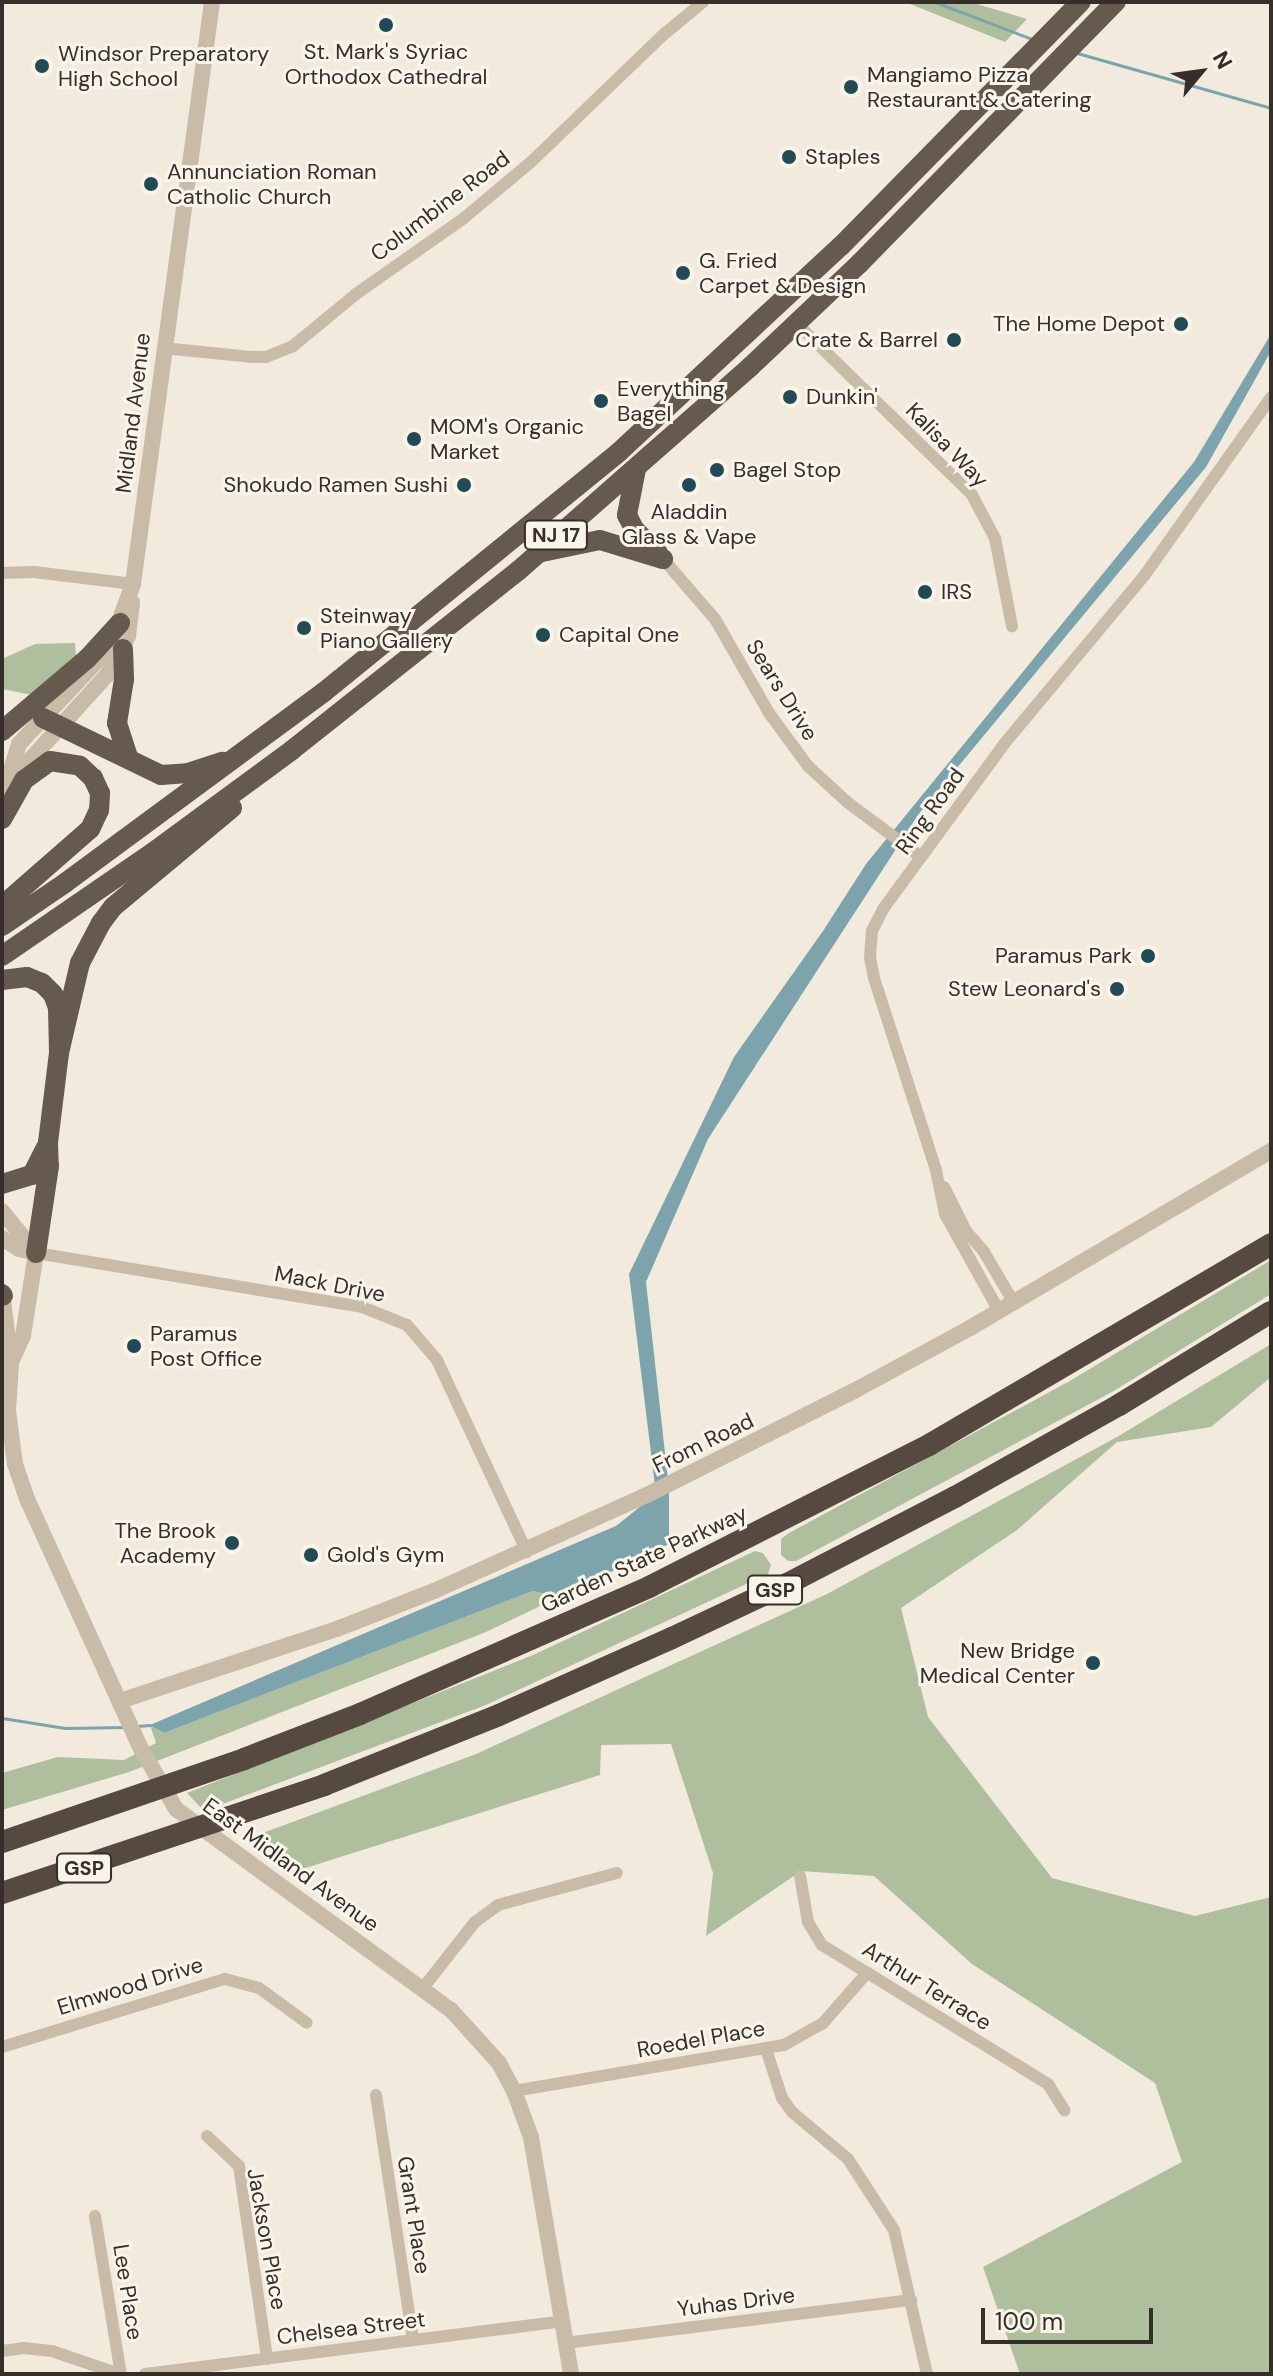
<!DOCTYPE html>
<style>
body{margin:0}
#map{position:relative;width:1273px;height:2376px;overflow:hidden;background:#f1eadd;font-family:"DM Sans",sans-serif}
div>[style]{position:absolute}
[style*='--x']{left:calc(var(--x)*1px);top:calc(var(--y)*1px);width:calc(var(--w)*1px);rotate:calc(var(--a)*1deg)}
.green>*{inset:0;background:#afbf9d}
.water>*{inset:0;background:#7da3ac}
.stream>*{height:3px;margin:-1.5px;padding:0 1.5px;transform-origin:1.5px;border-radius:1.5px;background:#7da3ac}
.minor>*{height:12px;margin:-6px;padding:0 6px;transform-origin:6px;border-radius:6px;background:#c8bca9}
.tertiary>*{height:16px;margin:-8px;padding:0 8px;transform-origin:8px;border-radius:8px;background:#c8bca9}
.trunk>*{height:20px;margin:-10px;padding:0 10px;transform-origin:10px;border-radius:10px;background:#66594e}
.motorway>*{height:22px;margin:-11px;padding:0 11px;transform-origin:11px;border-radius:11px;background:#564a40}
.dots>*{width:22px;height:22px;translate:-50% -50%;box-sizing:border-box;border:4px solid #f8f4e9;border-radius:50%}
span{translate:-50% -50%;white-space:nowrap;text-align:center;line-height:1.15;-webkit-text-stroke:6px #f8f4e9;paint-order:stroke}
.shield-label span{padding:2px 6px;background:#f8f4e9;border:2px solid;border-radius:6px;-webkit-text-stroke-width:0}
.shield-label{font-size:20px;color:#362f29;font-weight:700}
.poi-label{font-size:22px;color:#362f29}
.left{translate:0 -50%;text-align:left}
.right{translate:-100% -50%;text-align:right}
.street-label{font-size:22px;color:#362f29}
.frame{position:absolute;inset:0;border:4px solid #362f29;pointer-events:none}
.north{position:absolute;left:1161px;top:32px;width:80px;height:80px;-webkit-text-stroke:6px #f8f4e9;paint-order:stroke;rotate:61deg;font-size:22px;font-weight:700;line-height:32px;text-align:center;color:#362f29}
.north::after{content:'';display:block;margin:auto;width:28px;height:36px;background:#362f29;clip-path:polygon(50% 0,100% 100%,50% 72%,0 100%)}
.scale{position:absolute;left:981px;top:2308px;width:172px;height:36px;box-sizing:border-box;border:4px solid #362f29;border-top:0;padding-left:10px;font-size:24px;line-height:28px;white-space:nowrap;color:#362f29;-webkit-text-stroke:6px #f8f4e9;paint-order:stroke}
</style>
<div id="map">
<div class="green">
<i style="clip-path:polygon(905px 2px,970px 2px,1027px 19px,1005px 42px)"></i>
<i style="clip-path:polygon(75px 643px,76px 657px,32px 695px,2px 689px,2px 659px,35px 644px)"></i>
<i style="clip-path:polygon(1271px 1260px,1271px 1294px,1112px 1392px,796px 1561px,788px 1561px,781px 1555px,781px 1539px,789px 1533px,1068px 1382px)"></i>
<i style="clip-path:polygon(1271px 1344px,1271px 1377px,1211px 1427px,1117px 1442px,1017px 1530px,901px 1608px,928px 1717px,1052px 1878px,1195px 1916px,1271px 1897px,1271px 2374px,1020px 2374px,983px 2267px,1182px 2162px,1155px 2083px,972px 1964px,874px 1876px,801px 1871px,706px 1936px,713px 1873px,671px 1744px,601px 1745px,600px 1775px,296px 1871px,252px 1837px,476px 1754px,827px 1594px,1117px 1437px)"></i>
<i style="clip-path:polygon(755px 1551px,763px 1553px,771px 1565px,768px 1574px,486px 1705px,204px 1811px,187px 1793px,533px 1655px)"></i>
<i style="clip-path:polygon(533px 1591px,559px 1597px,486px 1632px,129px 1772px,2px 1810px,2px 1773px,58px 1757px,124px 1760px,156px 1743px,150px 1725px,164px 1733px)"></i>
</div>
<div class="water">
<i style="clip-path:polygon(1271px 334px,1271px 351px,1206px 467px,918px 815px,708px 1139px,646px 1282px,669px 1489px,669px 1544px,559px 1597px,533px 1591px,164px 1733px,150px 1725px,616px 1526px,656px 1494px,629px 1274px,734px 1057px,823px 931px,866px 864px,1194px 462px)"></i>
</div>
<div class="stream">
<i style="--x:935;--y:2;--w:104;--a:20.9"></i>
<i style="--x:1077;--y:53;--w:202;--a:15.8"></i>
<i style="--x:2;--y:1718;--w:64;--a:9"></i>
<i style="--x:65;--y:1728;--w:60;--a:-1"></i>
<i style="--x:137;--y:1726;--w:13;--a:-4"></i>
</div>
<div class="minor">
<i style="--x:796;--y:323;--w:246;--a:44.3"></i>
<i style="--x:972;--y:495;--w:49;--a:61.9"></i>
<i style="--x:995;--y:538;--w:90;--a:79.1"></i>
<i style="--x:163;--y:348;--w:88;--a:5.8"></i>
<i style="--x:251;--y:357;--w:15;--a:0"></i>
<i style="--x:266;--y:357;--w:29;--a:-22"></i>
<i style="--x:293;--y:346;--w:82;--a:-39.5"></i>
<i style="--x:356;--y:294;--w:132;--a:-35.1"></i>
<i style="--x:464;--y:218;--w:87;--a:-39.9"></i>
<i style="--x:531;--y:162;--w:183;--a:-43.9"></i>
<i style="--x:663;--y:35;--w:52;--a:-39.5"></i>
<i style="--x:663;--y:559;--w:79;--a:49.1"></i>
<i style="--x:715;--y:619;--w:108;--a:60.1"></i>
<i style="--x:769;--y:713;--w:66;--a:53.7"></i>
<i style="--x:808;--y:766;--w:53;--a:42.7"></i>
<i style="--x:847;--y:802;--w:92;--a:36.6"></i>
<i style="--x:2;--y:573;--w:32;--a:-2"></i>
<i style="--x:34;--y:572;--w:100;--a:6.9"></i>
<i style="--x:944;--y:1187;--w:49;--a:63.4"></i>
<i style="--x:966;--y:1231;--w:28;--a:49"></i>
<i style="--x:984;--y:1252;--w:59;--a:59.5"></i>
<i style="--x:36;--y:1253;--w:330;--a:9.4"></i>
<i style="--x:362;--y:1307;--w:48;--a:21.8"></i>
<i style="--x:407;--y:1325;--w:46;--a:49.4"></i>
<i style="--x:437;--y:1360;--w:212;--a:64.9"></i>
<i style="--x:999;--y:1311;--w:111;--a:-119.1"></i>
<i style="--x:945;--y:1214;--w:45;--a:-101.6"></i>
<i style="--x:936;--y:1170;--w:202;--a:-107.9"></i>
<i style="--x:874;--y:978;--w:20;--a:-101"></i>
<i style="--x:870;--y:958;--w:27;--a:-86"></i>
<i style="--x:872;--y:931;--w:25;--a:-63"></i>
<i style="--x:883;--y:909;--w:205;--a:-53.7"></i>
<i style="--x:1004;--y:744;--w:219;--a:-50.2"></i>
<i style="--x:1144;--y:576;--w:219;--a:-54.6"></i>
<i style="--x:800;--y:1876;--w:47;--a:80.1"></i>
<i style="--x:808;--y:1922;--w:27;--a:59"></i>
<i style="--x:822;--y:1945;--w:265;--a:31.6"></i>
<i style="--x:1048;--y:2084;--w:31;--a:58"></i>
<i style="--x:423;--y:1988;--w:84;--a:-51.8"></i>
<i style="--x:475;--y:1922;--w:29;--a:-36"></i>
<i style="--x:498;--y:1905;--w:123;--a:-15.1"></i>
<i style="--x:2;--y:2047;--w:233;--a:-17"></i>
<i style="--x:225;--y:1979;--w:35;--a:15"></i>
<i style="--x:259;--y:1988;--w:59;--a:36.1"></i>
<i style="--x:766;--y:2049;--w:52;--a:71.9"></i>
<i style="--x:782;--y:2098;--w:17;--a:54"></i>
<i style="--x:792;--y:2112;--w:73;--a:40"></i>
<i style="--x:848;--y:2159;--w:85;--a:57.1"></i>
<i style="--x:894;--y:2230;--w:148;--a:77.1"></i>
<i style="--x:514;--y:2091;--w:274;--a:-9.7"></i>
<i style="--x:784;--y:2045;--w:45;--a:-29.4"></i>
<i style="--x:823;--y:2023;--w:67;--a:-48.7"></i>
<i style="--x:376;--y:2095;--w:248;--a:81.4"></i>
<i style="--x:207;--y:2136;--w:44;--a:43.2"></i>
<i style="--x:239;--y:2166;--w:195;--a:81.7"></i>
<i style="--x:95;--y:2216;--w:160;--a:80.7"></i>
<i style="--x:565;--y:2343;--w:349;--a:-7.1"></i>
<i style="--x:2;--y:2351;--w:21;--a:-8"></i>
<i style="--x:23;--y:2348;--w:29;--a:6"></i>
<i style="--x:52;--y:2351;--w:71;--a:18.9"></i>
<i style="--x:145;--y:2374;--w:420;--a:-7.2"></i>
</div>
<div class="tertiary">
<i style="--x:9;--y:783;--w:147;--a:-47.8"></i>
<i style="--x:108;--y:674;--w:43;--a:-62.2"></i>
<i style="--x:128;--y:636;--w:34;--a:-83"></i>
<i style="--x:5;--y:789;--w:47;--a:-72.7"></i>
<i style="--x:19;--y:744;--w:132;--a:-46.8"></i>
<i style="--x:109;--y:648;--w:68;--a:-69.4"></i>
<i style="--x:133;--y:584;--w:587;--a:-82.27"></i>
<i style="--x:2;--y:1211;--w:54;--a:51"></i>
<i style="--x:36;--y:1253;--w:84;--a:98.9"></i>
<i style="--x:23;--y:1336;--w:29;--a:115"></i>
<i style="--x:2;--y:1238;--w:20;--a:33"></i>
<i style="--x:19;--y:1249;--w:17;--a:13"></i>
<i style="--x:2;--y:1292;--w:72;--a:82.8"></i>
<i style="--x:11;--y:1363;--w:48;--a:93.6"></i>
<i style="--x:8;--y:1411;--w:53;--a:82.5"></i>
<i style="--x:15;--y:1464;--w:39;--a:71"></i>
<i style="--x:28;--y:1501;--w:268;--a:65.5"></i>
<i style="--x:139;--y:1745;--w:74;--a:60"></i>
<i style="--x:176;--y:1809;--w:341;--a:36.2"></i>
<i style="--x:451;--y:2010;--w:72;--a:47.8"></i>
<i style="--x:499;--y:2063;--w:32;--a:62"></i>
<i style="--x:514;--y:2091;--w:49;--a:69.7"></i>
<i style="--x:531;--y:2137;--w:240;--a:80.4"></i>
<i style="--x:120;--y:1701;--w:229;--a:-18.4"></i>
<i style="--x:337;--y:1629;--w:104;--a:-21.4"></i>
<i style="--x:434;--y:1591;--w:234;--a:-24.3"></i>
<i style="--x:647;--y:1495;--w:232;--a:-26.7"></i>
<i style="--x:854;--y:1391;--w:132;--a:-28.5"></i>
<i style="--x:970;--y:1328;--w:349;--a:-30.5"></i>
</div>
<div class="trunk">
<i style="--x:636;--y:469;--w:47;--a:101.1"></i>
<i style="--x:627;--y:515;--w:16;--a:63"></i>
<i style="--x:634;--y:529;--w:34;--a:45"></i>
<i style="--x:542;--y:552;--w:59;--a:-11.7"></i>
<i style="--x:600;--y:540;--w:66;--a:16.8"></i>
<i style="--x:123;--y:649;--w:30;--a:88"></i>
<i style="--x:124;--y:679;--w:45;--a:99"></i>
<i style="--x:117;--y:723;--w:36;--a:72"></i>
<i style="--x:43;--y:718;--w:131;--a:25.8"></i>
<i style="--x:161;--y:775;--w:27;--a:-4"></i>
<i style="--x:188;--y:773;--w:36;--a:-18"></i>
<i style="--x:2;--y:731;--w:111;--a:-40.3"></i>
<i style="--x:87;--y:659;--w:49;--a:-47.5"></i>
<i style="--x:2;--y:819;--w:45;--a:-60.6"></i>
<i style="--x:24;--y:780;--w:32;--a:-36"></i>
<i style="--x:50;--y:761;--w:30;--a:9"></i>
<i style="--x:80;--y:766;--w:18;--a:43"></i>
<i style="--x:93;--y:778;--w:17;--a:65"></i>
<i style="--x:100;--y:793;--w:17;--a:93"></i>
<i style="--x:99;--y:810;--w:21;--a:115"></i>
<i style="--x:90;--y:829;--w:117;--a:138.8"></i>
<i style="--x:2;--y:926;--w:76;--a:-34.3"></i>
<i style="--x:65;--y:883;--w:322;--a:-36.4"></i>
<i style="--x:324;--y:692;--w:380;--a:-39.1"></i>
<i style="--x:619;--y:452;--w:303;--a:-42.9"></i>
<i style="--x:841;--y:246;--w:342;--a:-45.5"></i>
<i style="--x:2;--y:956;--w:182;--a:-34.5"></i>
<i style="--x:152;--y:853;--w:174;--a:-36.3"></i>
<i style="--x:292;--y:750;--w:288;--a:-38.4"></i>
<i style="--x:518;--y:571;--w:309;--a:-41.3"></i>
<i style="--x:750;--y:367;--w:150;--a:-43.4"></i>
<i style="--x:859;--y:264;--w:367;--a:-45.6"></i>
<i style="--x:2;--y:980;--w:25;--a:-7"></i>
<i style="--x:27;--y:977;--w:16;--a:22"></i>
<i style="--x:42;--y:983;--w:16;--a:45"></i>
<i style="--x:53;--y:994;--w:15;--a:70"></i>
<i style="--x:58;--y:1008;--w:45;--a:88.7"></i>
<i style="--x:59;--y:1053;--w:91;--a:97"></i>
<i style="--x:48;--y:1143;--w:23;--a:88"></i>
<i style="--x:49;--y:1166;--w:88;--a:98.5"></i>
<i style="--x:59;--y:1053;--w:92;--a:-76.9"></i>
<i style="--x:80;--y:963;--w:45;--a:-62.3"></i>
<i style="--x:101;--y:923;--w:20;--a:-53"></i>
<i style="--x:113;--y:907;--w:155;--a:-39.8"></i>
<i style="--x:2;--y:1184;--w:31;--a:-17"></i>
<i style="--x:32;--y:1175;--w:31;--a:-63"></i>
<i style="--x:2;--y:1294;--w:2;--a:63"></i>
</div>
<div class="motorway">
<i style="--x:2;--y:1842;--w:256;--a:-18.9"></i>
<i style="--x:244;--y:1759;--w:124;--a:-21.2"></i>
<i style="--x:360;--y:1714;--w:316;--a:-23.7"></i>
<i style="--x:649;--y:1587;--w:314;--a:-26.9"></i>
<i style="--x:929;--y:1445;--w:397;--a:-30.4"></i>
<i style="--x:2;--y:1893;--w:340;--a:-18.5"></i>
<i style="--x:324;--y:1785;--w:188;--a:-21.8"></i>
<i style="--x:499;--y:1715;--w:189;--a:-24"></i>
<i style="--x:672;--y:1638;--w:127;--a:-25.2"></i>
<i style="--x:787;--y:1584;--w:189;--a:-27.4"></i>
<i style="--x:955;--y:1497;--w:188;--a:-29.3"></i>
<i style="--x:1119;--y:1405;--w:178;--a:-31.5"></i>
</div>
<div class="dots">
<i style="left:386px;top:25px;background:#214a55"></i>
<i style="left:42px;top:66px;background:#214a55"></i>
<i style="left:851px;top:87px;background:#214a55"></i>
<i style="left:789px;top:157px;background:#214a55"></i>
<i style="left:151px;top:184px;background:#214a55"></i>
<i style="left:683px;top:273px;background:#214a55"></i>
<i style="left:1181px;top:324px;background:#214a55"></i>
<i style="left:954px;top:340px;background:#214a55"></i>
<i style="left:790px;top:397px;background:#214a55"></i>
<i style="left:601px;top:401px;background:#214a55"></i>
<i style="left:414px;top:439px;background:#214a55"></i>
<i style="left:717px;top:470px;background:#214a55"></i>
<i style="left:464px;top:485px;background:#214a55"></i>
<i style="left:689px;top:485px;background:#214a55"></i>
<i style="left:925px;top:592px;background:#214a55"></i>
<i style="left:304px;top:628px;background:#214a55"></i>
<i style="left:543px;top:635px;background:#214a55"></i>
<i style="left:1148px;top:956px;background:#214a55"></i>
<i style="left:1117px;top:989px;background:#214a55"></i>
<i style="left:134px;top:1346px;background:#214a55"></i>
<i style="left:232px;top:1543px;background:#214a55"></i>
<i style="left:311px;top:1555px;background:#214a55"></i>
<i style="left:1093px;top:1663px;background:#214a55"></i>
</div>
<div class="shield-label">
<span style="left:556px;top:535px">NJ 17</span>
<span style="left:775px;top:1590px">GSP</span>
<span style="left:84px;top:1868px">GSP</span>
</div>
<div class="poi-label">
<span style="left:386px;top:64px">St. Mark's Syriac<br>Orthodox Cathedral</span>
<span class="left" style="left:58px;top:66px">Windsor Preparatory<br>High School</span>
<span class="left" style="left:867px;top:87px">Mangiamo Pizza<br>Restaurant &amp; Catering</span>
<span class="left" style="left:805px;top:157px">Staples</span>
<span class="left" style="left:167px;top:184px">Annunciation Roman<br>Catholic Church</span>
<span class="left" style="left:699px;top:273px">G. Fried<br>Carpet &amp; Design</span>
<span class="right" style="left:1165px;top:324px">The Home Depot</span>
<span class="right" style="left:938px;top:340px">Crate &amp; Barrel</span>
<span class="left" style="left:617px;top:401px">Everything<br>Bagel</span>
<span class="left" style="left:806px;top:397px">Dunkin'</span>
<span class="left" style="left:430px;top:439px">MOM's Organic<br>Market</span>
<span class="left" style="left:733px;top:470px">Bagel Stop</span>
<span class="right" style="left:448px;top:485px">Shokudo Ramen Sushi</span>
<span style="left:689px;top:524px">Aladdin<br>Glass &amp; Vape</span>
<span class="left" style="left:941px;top:592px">IRS</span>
<span class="left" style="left:320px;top:628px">Steinway<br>Piano Gallery</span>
<span class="left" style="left:559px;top:635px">Capital One</span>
<span class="right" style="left:1132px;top:956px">Paramus Park</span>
<span class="right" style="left:1101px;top:989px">Stew Leonard's</span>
<span class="left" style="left:150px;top:1346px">Paramus<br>Post Office</span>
<span class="right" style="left:216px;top:1543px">The Brook<br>Academy</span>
<span class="left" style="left:327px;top:1555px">Gold's Gym</span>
<span class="right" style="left:1075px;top:1663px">New Bridge<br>Medical Center</span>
</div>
<div class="street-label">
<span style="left:440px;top:206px;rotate:-37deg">Columbine Road</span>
<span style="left:133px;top:413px;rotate:-83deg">Midland Avenue</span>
<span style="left:947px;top:445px;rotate:46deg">Kalisa Way</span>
<span style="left:782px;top:690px;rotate:58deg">Sears Drive</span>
<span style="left:930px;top:811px;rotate:-54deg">Ring Road</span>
<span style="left:330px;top:1284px;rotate:11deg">Mack Drive</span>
<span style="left:703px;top:1443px;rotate:-26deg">From Road</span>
<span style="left:644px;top:1559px;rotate:-25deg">Garden State Parkway</span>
<span style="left:291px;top:1865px;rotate:36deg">East Midland Avenue</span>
<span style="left:130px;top:1986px;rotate:-17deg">Elmwood Drive</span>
<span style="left:927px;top:1986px;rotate:32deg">Arthur Terrace</span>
<span style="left:701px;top:2039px;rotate:-10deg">Roedel Place</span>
<span style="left:414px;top:2215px;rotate:81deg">Grant Place</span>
<span style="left:267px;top:2239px;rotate:80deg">Jackson Place</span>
<span style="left:128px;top:2292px;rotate:81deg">Lee Place</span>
<span style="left:736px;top:2302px;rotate:-7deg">Yuhas Drive</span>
<span style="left:351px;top:2328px;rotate:-7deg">Chelsea Street</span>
</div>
<div class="frame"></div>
<div class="north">N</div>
<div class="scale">100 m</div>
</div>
